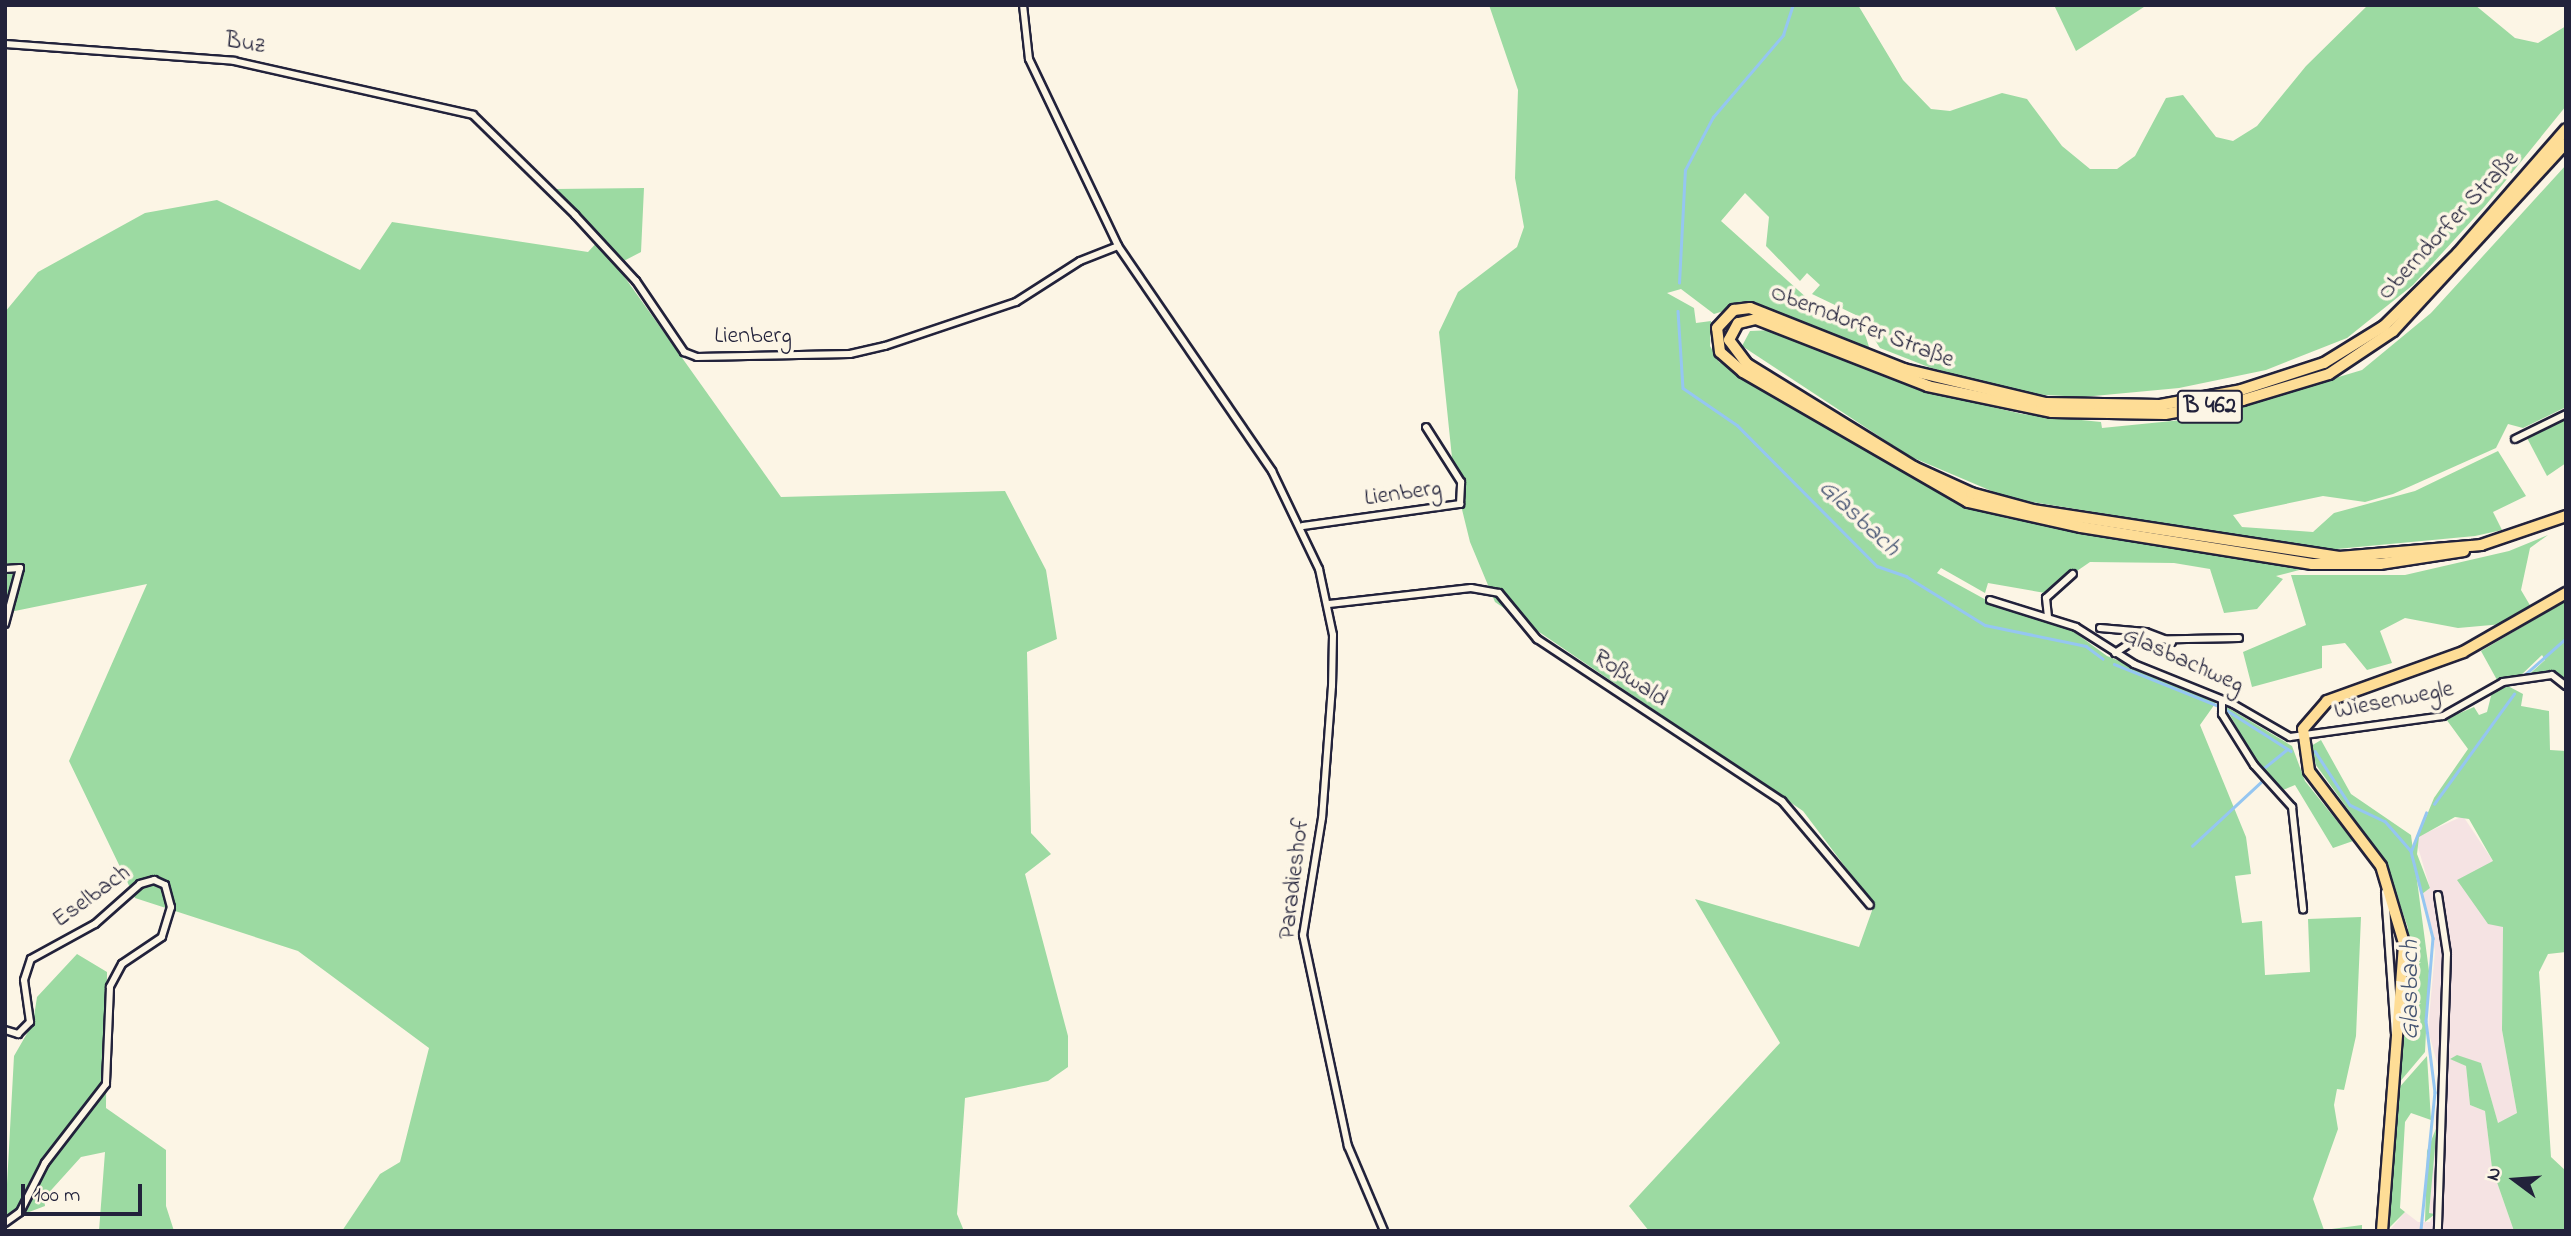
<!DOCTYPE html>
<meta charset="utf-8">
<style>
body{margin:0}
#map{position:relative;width:2571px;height:1236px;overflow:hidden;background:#fcf5e5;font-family:"Indie Flower",sans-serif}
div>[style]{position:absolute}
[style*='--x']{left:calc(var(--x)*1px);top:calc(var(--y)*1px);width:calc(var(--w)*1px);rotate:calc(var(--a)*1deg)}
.built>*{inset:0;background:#f5e3e3}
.green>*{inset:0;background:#9cdaa2}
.stream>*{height:2.5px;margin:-1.25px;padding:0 1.25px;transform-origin:1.25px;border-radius:1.25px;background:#95c6f1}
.roads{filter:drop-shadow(2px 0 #22223b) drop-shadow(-2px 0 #22223b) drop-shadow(0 2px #22223b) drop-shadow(0 -2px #22223b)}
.minor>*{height:6px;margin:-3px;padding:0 3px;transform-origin:3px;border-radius:3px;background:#fcf5e5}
.primary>*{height:10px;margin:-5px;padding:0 5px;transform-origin:5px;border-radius:5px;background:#fedd96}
span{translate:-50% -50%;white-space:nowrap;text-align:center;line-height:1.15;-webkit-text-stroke:7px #fcf5e5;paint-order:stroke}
.shield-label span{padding:2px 5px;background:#fcf5e5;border:2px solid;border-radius:5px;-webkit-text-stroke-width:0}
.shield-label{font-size:23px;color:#22223b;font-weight:700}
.street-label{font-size:24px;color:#22223b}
.water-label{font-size:26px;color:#445372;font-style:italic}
.frame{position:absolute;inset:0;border:7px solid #22223b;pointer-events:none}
.north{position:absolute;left:2480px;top:1145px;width:70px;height:70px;-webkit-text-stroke:5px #fcf5e5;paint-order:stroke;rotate:286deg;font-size:19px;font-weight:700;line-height:28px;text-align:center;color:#22223b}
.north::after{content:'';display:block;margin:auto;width:24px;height:32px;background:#22223b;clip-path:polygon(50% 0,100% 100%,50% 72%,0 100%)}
.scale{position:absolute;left:21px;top:1184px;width:121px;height:32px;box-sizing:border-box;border:4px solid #22223b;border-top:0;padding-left:9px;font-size:21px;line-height:24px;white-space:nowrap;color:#22223b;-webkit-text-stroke:5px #fcf5e5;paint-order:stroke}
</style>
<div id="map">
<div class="built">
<i style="clip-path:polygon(2463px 816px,2493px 861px,2503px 927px,2502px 1030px,2517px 1113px,2498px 1124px,2481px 1063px,2450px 1058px,2466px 1066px,2470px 1105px,2485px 1111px,2492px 1168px,2514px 1231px,2389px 1231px,2405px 1212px,2418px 1222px,2430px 1222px,2434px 1214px,2429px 1214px,2439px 1070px,2428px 1030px,2435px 951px,2422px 894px,2430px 888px,2417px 844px,2419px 836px)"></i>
</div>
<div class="green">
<i style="clip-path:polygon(1489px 5px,1858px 5px,1903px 80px,1931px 109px,1950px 111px,2002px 93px,2027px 99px,2062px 146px,2090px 169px,2117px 169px,2135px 156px,2166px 98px,2183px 95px,2216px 137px,2233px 141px,2257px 126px,2306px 66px,2368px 5px,2475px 5px,2515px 38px,2538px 43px,2566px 26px,2566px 106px,2485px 206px,2413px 285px,2347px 338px,2266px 370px,2179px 388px,2083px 397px,2028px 394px,1931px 368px,1880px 348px,1860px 317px,1812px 294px,1820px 285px,1807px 273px,1800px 281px,1766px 246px,1769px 217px,1745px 193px,1721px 221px,1808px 299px,1863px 328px,1870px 350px,1753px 302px,1714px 314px,1681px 289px,1667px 293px,1694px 308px,1696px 323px,1711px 321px,1710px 346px,1719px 362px,1948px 498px,2006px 518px,2307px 568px,2276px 576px,2283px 579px,2257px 609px,2224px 613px,2210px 569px,2174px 563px,2090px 562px,2045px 593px,1988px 583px,1985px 593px,1941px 568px,1937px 573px,1999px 607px,2070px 629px,2107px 656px,2217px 701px,2200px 725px,2246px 837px,2251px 874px,2235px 876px,2242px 923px,2262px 921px,2265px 975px,2310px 972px,2308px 919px,2361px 917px,2356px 1036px,2344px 1090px,2337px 1089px,2334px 1105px,2338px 1129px,2313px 1199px,2324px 1230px,2362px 1225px,2362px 1231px,1649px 1231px,1629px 1206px,1780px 1043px,1695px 899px,1859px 947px,1874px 905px,1803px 811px,1495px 602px,1470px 542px,1454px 477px,1439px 332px,1458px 292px,1517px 247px,1524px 227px,1515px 178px,1518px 90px)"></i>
<i style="clip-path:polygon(2054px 5px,2147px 5px,2076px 51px)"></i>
<i style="clip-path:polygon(2566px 165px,2566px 407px,2523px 428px,2508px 424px,2496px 448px,2393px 494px,2365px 502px,2323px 496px,2233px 515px,2242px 527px,2313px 532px,2334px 513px,2415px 491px,2498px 451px,2526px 496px,2493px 512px,2502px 530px,2475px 536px,2326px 550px,2008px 498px,1909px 456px,1742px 346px,1750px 331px,1774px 330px,1925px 391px,2022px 414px,2101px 422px,2102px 428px,2202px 418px,2362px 370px,2431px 313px)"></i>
<i style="clip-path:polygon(644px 188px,641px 252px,616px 265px,781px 497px,1005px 491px,1046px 570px,1057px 639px,1027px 652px,1031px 833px,1051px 854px,1025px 874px,1068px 1036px,1068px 1067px,1048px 1081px,965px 1098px,957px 1214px,964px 1231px,342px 1231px,380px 1174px,400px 1162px,429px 1048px,298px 951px,135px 898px,69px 761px,147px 584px,5px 613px,5px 312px,38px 272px,145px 213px,217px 200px,360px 270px,392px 222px,588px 252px,602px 237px,555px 189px)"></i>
<i style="clip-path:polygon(2566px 415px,2566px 463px,2547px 476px,2526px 436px)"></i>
<i style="clip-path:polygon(2548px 535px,2530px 548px,2521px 590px,2531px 607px,2503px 624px,2458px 628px,2405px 618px,2380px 631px,2392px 663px,2367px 670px,2345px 643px,2322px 646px,2322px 668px,2252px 687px,2243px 652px,2306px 625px,2291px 575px,2405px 575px,2509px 551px)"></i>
<i style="clip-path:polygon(2566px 601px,2566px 682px,2547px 672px,2524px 679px,2545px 660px,2542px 655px,2517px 679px,2497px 680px,2481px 651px)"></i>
<i style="clip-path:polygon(2506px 685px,2523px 694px,2521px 706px,2549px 711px,2550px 750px,2566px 751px,2566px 952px,2548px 954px,2539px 972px,2551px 1157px,2566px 1171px,2566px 1231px,2514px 1231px,2492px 1168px,2485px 1111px,2470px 1105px,2466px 1066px,2450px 1059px,2457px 1055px,2481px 1063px,2498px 1123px,2517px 1113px,2502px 1030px,2503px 927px,2488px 924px,2457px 880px,2493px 861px,2469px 819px,2455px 817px,2419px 837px,2417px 854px,2430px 888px,2422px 894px,2412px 851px,2434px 798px,2468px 749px,2446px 719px,2474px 707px,2479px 715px,2487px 712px,2492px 692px)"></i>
<i style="clip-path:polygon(2225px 706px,2292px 746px,2305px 781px,2353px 841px,2333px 848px,2295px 785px,2283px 790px,2257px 764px)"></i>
<i style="clip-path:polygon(2321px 740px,2351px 794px,2411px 835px,2429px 971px,2425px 1052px,2398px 1084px,2408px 928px,2385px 861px,2316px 765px,2311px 746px)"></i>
<i style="clip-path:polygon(77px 954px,107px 972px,106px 1108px,166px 1150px,166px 1206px,174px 1231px,99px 1231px,105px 1152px,81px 1157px,44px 1198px,45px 1206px,5px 1221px,14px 1056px,33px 1023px,37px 997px)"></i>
<i style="clip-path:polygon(2427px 1056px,2431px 1120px,2411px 1113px,2405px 1122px,2400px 1208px,2405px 1212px,2389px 1228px,2397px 1090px)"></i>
<i style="clip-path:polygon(2437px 1126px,2429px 1213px,2435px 1214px,2425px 1222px,2427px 1151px)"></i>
</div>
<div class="stream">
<i style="--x:1679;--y:283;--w:113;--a:-87"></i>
<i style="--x:1685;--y:170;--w:60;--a:-62.2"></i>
<i style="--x:1713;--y:117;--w:108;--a:-49.5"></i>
<i style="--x:1783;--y:35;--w:32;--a:-72"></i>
<i style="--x:1678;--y:311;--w:77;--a:86.3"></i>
<i style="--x:1683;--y:388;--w:65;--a:34.4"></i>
<i style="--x:1737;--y:425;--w:199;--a:45.2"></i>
<i style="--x:1877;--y:566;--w:31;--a:19"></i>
<i style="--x:1906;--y:576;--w:93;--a:31.8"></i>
<i style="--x:1985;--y:625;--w:103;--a:11.7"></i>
<i style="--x:2086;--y:646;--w:21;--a:37"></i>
<i style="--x:2114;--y:664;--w:110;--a:21.9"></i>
<i style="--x:2521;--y:678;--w:60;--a:-41.6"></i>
<i style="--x:2225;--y:709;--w:78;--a:32.5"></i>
<i style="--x:2315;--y:751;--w:64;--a:57.1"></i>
<i style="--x:2350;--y:805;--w:38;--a:25"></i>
<i style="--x:2385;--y:821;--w:40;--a:49"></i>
<i style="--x:2411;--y:851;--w:90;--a:75.8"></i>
<i style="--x:2433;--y:938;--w:83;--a:94.8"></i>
<i style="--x:2426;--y:1021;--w:72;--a:82.8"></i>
<i style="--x:2435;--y:1092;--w:140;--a:95.8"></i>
<i style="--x:2264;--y:768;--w:28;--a:-39"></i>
<i style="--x:2434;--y:804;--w:136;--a:-54"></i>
<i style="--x:2192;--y:846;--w:97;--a:-42.9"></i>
<i style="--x:2411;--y:851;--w:41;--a:-68.5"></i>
</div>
<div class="roads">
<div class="minor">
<i style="--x:1023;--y:5;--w:54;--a:83.7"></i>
<i style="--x:1029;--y:59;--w:207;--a:64.5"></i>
<i style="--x:1118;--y:246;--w:273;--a:55.6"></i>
<i style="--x:1272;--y:471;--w:109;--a:64.4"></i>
<i style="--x:1319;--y:569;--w:67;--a:78"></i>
<i style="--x:1333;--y:635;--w:51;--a:91.1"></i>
<i style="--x:1332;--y:686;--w:132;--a:94.3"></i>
<i style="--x:1322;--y:818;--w:119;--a:99.2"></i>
<i style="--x:1303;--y:935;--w:216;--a:78"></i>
<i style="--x:1348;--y:1146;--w:92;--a:67"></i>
<i style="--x:5;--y:44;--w:230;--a:4.2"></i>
<i style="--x:234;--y:61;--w:245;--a:12.7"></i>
<i style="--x:473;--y:115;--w:143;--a:44.4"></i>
<i style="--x:575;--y:215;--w:90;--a:47.3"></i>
<i style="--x:636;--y:281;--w:86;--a:55.9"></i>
<i style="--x:684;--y:352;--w:14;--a:21"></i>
<i style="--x:697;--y:357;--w:153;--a:-1.1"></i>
<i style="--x:850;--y:354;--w:36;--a:-13"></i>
<i style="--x:885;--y:346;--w:138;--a:-18.6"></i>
<i style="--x:1016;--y:302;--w:76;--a:-32.6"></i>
<i style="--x:1080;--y:261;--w:41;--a:-21.5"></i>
<i style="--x:2515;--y:439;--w:57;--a:-26.1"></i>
<i style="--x:1303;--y:526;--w:159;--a:-8"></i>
<i style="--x:1460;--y:504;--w:22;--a:-87"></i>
<i style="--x:1461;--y:482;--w:65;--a:-122.5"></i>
<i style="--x:5;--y:569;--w:15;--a:-4"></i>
<i style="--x:20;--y:568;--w:58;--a:105"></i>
<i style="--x:1990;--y:600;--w:90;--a:17.4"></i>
<i style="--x:2076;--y:627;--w:69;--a:32.5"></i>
<i style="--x:2134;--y:664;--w:107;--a:22"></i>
<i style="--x:2233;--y:704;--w:66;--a:30.1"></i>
<i style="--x:2290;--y:737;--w:154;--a:-7.8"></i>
<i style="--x:2443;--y:716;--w:69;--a:-29.5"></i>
<i style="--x:2503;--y:682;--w:49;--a:-8.1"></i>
<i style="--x:2552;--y:675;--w:18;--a:38"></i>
<i style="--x:1329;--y:604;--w:143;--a:-6.4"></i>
<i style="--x:1471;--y:588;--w:28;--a:10"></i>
<i style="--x:1499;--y:593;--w:60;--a:50.4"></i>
<i style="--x:1537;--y:639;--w:294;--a:33.5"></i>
<i style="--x:1782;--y:801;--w:136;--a:49.8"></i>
<i style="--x:2048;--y:617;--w:19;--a:-96"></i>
<i style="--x:2046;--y:598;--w:36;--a:-42"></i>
<i style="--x:2100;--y:628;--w:46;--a:5"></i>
<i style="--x:2146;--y:632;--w:28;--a:21"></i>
<i style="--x:2115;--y:653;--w:24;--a:-33"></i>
<i style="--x:2135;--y:640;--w:104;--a:-1.1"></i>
<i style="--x:2222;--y:700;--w:14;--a:90"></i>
<i style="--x:2222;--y:714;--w:60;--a:57.9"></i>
<i style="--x:2254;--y:765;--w:57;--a:47.9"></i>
<i style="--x:2292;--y:807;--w:103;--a:83.8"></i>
<i style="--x:2385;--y:892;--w:142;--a:86"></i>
<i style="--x:2438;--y:895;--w:60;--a:81.3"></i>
<i style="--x:2447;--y:954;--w:277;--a:91.9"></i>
<i style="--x:5;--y:1030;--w:14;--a:17"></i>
<i style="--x:18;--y:1034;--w:17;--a:-45"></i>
<i style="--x:30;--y:1022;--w:42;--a:-98.1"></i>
<i style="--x:24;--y:980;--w:22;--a:-72"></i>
<i style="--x:31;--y:959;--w:73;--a:-28.7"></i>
<i style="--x:95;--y:924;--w:60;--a:-41.6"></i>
<i style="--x:140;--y:884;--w:15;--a:-16"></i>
<i style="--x:154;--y:880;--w:12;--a:24"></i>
<i style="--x:165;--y:885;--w:23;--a:75"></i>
<i style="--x:171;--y:907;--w:31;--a:107"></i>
<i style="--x:162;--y:937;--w:48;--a:146"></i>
<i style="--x:122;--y:964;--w:26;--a:118"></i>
<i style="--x:110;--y:987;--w:97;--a:92.4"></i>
<i style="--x:106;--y:1084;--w:100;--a:127.7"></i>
<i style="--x:45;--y:1163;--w:55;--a:117"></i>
<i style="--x:20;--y:1212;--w:19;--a:144"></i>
</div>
<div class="primary">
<i style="--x:2566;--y:143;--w:255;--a:132.6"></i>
<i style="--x:2393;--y:331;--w:77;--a:146.1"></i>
<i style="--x:2329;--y:374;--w:90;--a:163.2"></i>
<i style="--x:2243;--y:400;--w:79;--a:169.8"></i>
<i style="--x:2165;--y:414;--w:113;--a:-179"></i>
<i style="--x:2052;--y:412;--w:127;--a:-168.2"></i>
<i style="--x:1928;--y:386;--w:185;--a:-158.7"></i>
<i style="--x:1756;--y:319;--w:18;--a:167"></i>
<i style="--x:1738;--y:323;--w:19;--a:118"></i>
<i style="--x:1729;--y:340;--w:30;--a:53"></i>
<i style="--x:1747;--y:364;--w:196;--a:31.7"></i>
<i style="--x:1914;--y:467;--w:63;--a:24.5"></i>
<i style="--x:1971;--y:493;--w:64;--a:15.3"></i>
<i style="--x:2033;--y:510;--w:310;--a:8.7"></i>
<i style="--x:2339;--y:557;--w:143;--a:-4.8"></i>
<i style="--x:2481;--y:545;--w:90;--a:-18.8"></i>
<i style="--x:2464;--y:551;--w:85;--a:171.2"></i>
<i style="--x:2380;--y:564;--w:68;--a:180"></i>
<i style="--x:2312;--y:564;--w:234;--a:-170.9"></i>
<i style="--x:2081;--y:527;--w:116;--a:-167.5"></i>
<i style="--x:1968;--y:502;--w:260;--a:-150"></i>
<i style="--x:1743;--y:372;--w:30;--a:-139"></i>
<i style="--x:1720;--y:352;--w:24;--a:-97"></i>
<i style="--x:1717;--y:328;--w:25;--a:-47"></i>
<i style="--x:1734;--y:310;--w:16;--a:-7"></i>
<i style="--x:1750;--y:308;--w:166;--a:21.6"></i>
<i style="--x:1904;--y:369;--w:146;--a:13.5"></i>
<i style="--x:2046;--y:403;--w:114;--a:1"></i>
<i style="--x:2160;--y:405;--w:82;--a:-10.5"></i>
<i style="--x:2241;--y:390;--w:87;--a:-18"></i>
<i style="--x:2324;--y:363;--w:70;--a:-31.7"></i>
<i style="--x:2384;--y:326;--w:104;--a:-44.6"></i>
<i style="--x:2458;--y:253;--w:164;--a:-48.9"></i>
<i style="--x:2382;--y:1231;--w:289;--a:-85.6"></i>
<i style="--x:2404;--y:943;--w:80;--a:-106.6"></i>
<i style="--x:2381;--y:866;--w:119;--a:-127.2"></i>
<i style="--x:2309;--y:771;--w:42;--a:-98.1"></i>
<i style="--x:2303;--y:729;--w:37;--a:-49"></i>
<i style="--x:2327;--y:701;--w:145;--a:-19.8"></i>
<i style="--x:2463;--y:652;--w:119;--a:-29.8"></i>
</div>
</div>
<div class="shield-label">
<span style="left:2210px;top:407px">B 462</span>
</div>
<div class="street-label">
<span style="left:245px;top:44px;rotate:9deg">Buz</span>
<span style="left:2449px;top:226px;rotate:-47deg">Oberndorfer Straße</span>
<span style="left:1862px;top:327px;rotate:21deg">Oberndorfer Straße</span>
<span style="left:753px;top:337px">Lienberg</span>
<span style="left:1403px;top:494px;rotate:-8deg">Lienberg</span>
<span style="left:2183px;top:661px;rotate:24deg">Glasbachweg</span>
<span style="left:1630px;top:679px;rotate:34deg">Roßwald</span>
<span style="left:2394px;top:701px;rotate:-11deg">Wiesenwegle</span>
<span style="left:1295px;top:879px;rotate:-83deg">Paradieshof</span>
<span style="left:92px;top:897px;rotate:-36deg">Eselbach</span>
</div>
<div class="water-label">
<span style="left:1858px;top:519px;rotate:43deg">Glasbach</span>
<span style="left:2412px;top:990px;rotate:-90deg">Glasbach</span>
</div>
<div class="frame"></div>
<div class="north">N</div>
<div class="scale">100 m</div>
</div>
